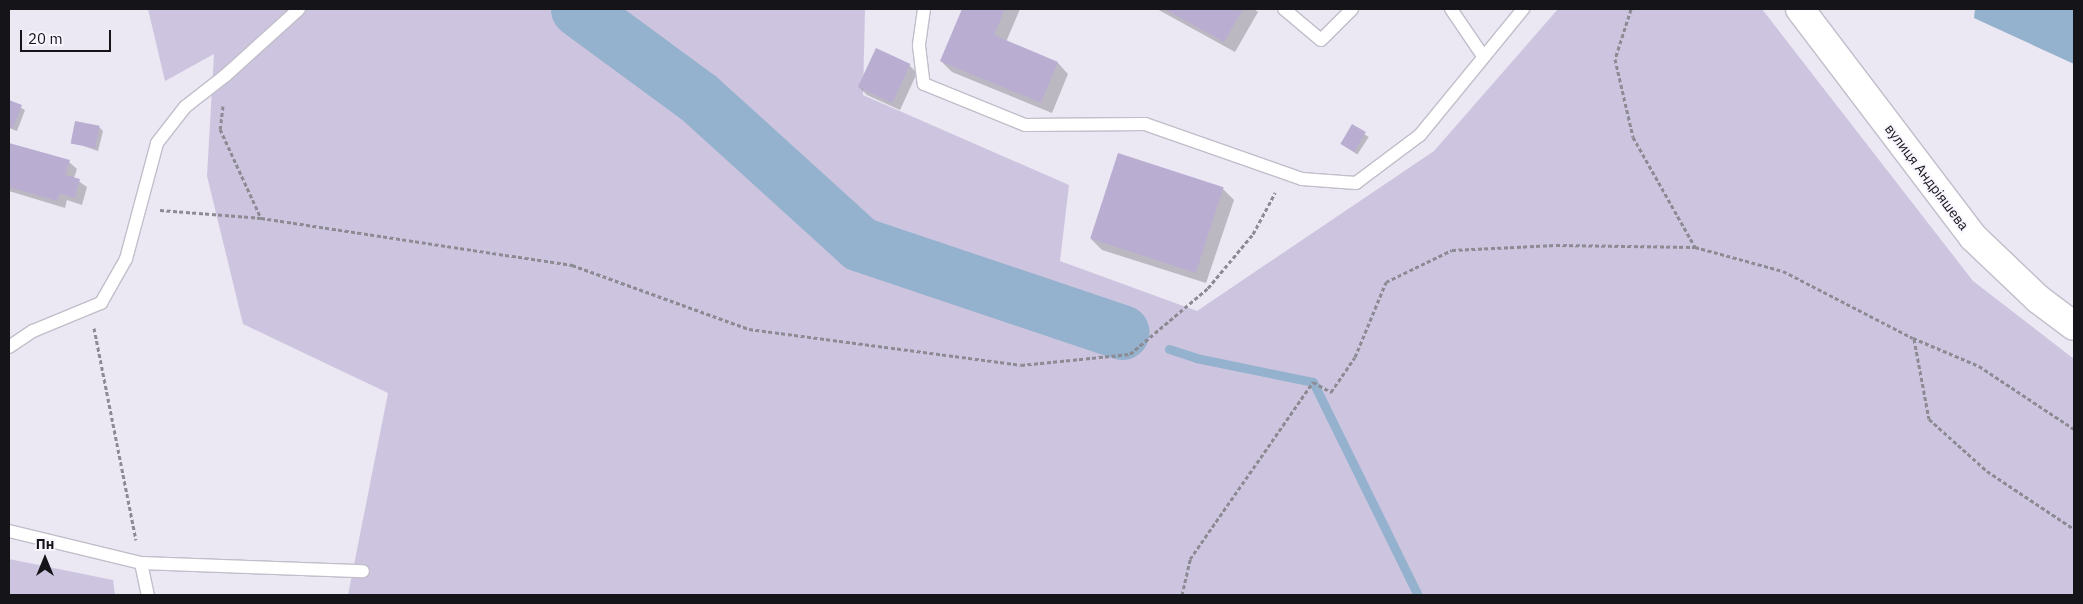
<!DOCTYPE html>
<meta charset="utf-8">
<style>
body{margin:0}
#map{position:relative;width:2083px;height:604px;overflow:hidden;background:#ebe7f3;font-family:"IBM Plex Sans",sans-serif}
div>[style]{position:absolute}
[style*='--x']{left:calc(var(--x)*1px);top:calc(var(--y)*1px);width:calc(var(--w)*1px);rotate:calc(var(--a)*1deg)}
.green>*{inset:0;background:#cdc5df}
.water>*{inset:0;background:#94b1cd}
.shadow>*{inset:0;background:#0003;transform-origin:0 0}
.stream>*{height:9px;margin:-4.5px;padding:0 4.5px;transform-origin:4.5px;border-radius:4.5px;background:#94b1cd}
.river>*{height:55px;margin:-27.5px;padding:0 27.5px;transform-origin:27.5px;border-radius:27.5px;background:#94b1cd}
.building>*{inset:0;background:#b9aed2;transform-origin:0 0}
.path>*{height:3px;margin-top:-1.5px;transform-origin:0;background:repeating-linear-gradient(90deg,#8c8a92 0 4px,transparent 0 6.5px)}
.roads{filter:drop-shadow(1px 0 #c1beca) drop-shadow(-1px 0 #c1beca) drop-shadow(0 1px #c1beca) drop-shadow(0 -1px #c1beca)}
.lane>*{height:12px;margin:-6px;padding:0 6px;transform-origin:6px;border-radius:6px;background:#fff}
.secondary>*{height:28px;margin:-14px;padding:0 14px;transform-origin:14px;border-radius:14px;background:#fff}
span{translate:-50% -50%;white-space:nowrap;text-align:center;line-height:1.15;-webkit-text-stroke:4px #f8f5fe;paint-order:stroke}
.street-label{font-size:14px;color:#151418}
.frame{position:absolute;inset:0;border:10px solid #151418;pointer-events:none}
.north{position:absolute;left:20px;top:534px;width:50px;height:50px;-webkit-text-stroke:4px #f8f5fe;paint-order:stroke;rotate:0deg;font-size:14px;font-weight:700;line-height:20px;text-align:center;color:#151418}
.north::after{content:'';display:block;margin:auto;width:18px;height:22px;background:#151418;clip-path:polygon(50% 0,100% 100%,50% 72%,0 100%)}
.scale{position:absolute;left:20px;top:30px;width:91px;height:22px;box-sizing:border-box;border:2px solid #151418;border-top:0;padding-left:6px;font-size:15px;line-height:18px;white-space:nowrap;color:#151418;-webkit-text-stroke:4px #f8f5fe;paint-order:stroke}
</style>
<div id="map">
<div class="green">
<i style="clip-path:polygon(148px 9px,865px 9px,863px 95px,1069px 185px,1060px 261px,1197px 311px,1434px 151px,1558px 9px,1762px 9px,1973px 281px,2074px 359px,2074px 595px,348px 595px,388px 393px,243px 324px,207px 176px,214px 54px,165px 81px)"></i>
<i style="clip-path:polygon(9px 559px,113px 580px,115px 595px,9px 595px)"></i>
</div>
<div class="water">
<i style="clip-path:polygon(1975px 9px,2074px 9px,2074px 64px,1974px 18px)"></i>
</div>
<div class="shadow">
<i style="clip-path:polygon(963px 9px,1020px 9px,1006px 42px,1058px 63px,1068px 74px,1052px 113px,952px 72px,941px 61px)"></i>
<i style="clip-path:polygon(1157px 9px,1254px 9px,1258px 12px,1235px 52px)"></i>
<i style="clip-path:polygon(909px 65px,917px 73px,900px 110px,867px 95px,859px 87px)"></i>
<i style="clip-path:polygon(9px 101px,25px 110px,17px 131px,9px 128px)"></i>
<i style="left:1352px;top:126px;width:20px;height:21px;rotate:33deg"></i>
<i style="clip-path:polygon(99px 127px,103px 131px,98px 151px,72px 142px)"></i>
<i style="clip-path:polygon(9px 144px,69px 162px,77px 169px,74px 178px,87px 187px,82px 205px,67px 200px,65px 208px,9px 191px)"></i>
<i style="clip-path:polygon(1223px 189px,1234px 200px,1206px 283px,1102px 250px,1091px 239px)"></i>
</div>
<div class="stream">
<i style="--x:1169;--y:349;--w:28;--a:18"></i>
<i style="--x:1196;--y:358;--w:119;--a:11.6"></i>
<i style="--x:1313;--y:382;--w:237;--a:63.8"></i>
</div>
<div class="river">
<i style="--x:578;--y:9;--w:150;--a:36.3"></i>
<i style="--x:699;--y:98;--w:217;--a:42.2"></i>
<i style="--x:860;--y:244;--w:276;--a:18.6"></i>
</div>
<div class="building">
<i style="clip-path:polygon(962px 9px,1005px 9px,994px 35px,1058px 62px,1041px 103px,940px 61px)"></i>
<i style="clip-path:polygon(1164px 9px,1243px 9px,1224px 42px)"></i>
<i style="left:876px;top:48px;width:38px;height:43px;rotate:25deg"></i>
<i style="clip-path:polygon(9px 100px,22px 105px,13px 128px,9px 127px)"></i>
<i style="left:75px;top:121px;width:25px;height:23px;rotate:11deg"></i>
<i style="left:1352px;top:124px;width:16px;height:23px;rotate:30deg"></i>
<i style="clip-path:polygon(9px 143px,70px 160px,65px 175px,80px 179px,75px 198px,60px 193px,57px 201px,9px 187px)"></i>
<i style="left:1118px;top:153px;width:111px;height:90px;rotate:18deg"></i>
</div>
<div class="path">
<i style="--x:1631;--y:9;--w:52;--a:107.7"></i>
<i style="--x:1615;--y:59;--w:80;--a:77"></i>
<i style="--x:1633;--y:137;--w:126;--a:60.6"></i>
<i style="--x:223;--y:106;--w:23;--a:97"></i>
<i style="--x:220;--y:129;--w:98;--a:65.3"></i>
<i style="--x:160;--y:210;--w:101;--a:4.5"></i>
<i style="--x:261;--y:218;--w:315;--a:8.6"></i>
<i style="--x:572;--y:265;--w:188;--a:19.9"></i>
<i style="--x:749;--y:329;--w:274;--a:7.5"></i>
<i style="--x:1021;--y:365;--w:110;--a:-5.8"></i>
<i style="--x:1130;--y:354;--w:102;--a:-40.2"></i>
<i style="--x:1208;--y:288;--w:70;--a:-50.2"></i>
<i style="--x:1253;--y:234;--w:47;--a:-61.8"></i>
<i style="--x:94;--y:328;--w:216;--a:78.8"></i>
<i style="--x:1914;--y:339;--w:81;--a:79.4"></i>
<i style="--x:1929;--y:419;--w:78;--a:41.9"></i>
<i style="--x:1987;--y:471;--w:105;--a:33.7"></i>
<i style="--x:1182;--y:595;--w:37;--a:-77"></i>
<i style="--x:1190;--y:559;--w:216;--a:-55.2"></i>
<i style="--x:1313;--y:382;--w:21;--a:29"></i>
<i style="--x:1331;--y:392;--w:42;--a:-55.6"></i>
<i style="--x:1355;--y:357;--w:81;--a:-67.5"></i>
<i style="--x:1386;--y:282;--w:73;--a:-25.9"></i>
<i style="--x:1452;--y:250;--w:104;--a:-2.8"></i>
<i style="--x:1556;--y:245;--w:139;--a:0.8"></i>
<i style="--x:1695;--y:247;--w:91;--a:15.3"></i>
<i style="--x:1783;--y:271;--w:146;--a:27.3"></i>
<i style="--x:1913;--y:338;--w:72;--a:23"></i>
<i style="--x:1979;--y:366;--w:114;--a:33.6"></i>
</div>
<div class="roads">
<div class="lane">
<i style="--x:924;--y:9;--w:37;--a:98"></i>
<i style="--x:919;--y:46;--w:38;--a:83"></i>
<i style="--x:924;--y:84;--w:109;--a:22.1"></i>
<i style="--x:1025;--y:125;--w:120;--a:-0.5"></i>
<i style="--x:1145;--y:124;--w:166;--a:19.3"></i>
<i style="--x:1302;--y:179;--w:54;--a:4.2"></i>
<i style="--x:1356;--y:183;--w:80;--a:-36.9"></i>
<i style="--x:1420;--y:135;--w:163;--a:-50.7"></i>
<i style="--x:1284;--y:9;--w:48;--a:40"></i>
<i style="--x:1321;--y:40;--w:44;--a:-45"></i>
<i style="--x:1451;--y:9;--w:57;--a:55.8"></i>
<i style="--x:9;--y:347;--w:29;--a:-34"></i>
<i style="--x:33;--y:331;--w:74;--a:-22.4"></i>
<i style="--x:101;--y:303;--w:51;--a:-60.4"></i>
<i style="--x:126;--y:259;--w:120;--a:-75"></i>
<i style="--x:157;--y:143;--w:46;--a:-52.1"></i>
<i style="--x:185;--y:107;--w:52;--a:-38"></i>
<i style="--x:226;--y:75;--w:98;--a:-42.1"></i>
<i style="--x:9;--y:531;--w:136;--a:13.6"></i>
<i style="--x:141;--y:563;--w:222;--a:2.1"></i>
<i style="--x:141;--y:563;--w:33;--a:78"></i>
</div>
<div class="secondary">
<i style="--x:1800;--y:9;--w:286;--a:52.8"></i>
<i style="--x:1973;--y:237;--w:90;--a:43.6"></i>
<i style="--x:2038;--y:299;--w:45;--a:36.9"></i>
</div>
</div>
<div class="street-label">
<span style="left:1927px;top:177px;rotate:53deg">вулиця Андріяшева</span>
</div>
<div class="frame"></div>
<div class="north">Пн</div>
<div class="scale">20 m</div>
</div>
